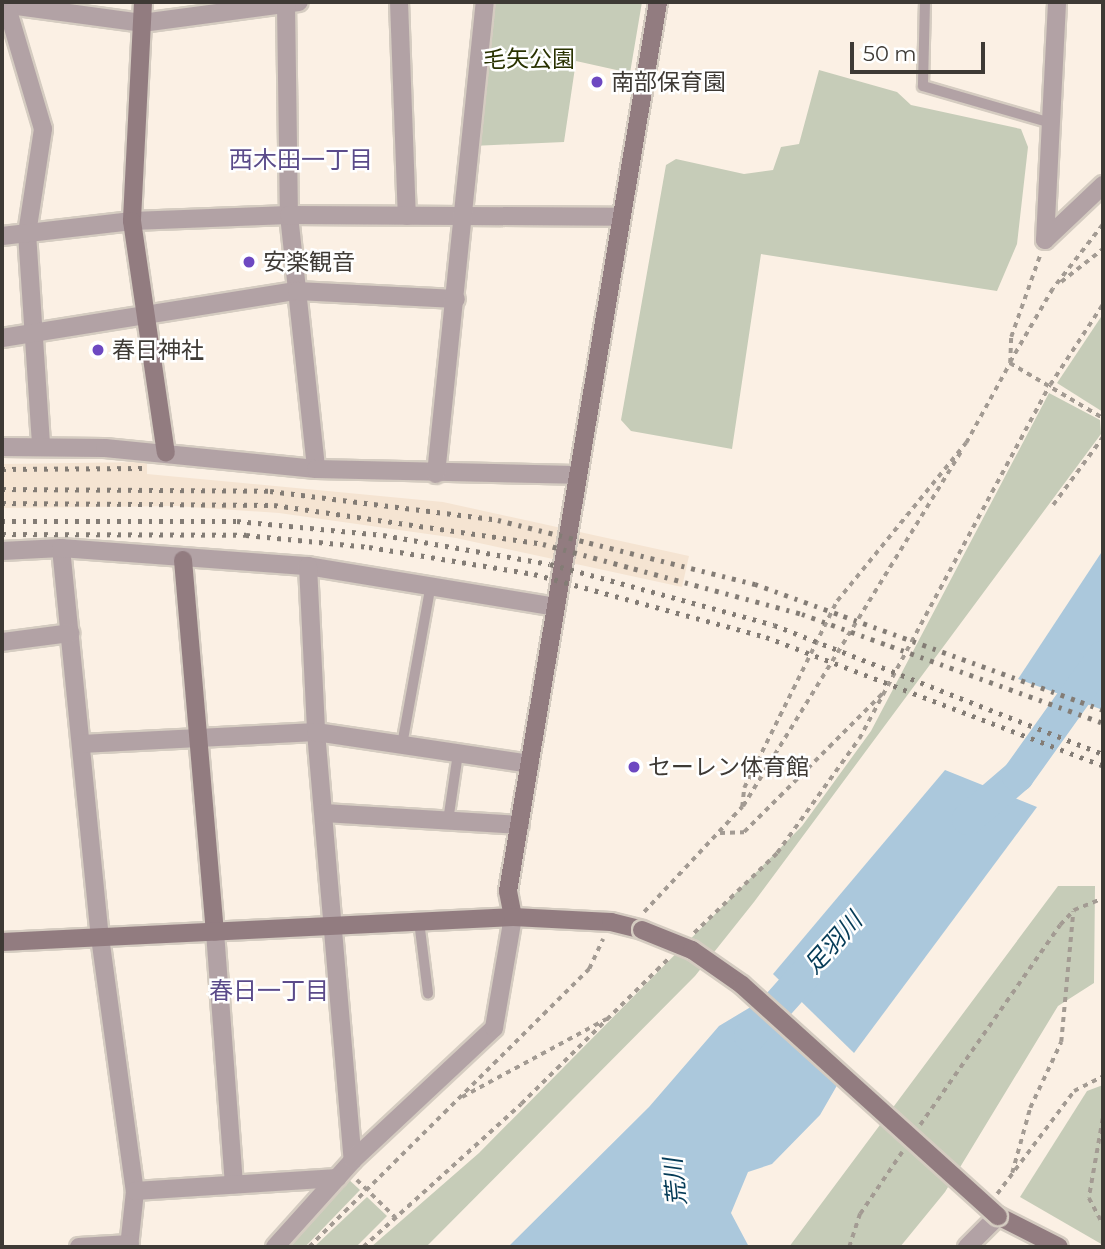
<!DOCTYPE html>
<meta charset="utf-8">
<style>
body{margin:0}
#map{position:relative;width:1105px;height:1249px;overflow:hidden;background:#fbf0e4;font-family:Montserrat,"Noto Sans JP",sans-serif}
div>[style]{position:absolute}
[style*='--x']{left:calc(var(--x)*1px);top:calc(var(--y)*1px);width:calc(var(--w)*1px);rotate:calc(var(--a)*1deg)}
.built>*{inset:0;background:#f5e4d2}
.green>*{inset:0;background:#c6ccb8}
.water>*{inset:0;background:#abc8dc}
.river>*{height:32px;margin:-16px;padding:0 16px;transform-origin:16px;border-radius:16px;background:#abc8dc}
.path>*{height:3.5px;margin-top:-1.75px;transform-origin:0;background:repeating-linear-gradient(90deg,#a39b93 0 5px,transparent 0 10px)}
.roads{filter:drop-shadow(2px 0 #d5ccc1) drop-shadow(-2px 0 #d5ccc1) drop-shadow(0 2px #d5ccc1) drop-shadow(0 -2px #d5ccc1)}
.lane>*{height:10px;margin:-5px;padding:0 5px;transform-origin:5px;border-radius:5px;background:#b2a2a5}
.street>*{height:18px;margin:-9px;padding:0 9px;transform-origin:9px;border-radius:9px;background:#b2a2a5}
.secondary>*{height:18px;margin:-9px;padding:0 9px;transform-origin:9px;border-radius:9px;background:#927c80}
.rail>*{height:5px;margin-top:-2.5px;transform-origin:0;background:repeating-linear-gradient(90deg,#837c75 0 3.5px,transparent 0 10.5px)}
.bridges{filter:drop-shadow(2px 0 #d5ccc1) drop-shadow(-2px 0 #d5ccc1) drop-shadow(0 2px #d5ccc1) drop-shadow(0 -2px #d5ccc1)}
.secondary-bridge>*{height:18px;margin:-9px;padding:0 9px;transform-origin:9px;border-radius:9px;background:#927c80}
.dots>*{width:19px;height:19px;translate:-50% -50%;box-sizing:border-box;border:4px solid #fff;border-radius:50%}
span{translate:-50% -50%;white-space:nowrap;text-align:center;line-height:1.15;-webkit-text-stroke:5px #fff;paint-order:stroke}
.park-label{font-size:23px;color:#293200}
.poi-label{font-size:23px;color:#3e3a35}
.left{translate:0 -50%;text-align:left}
.neighbourhood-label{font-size:24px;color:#5b4b8a}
.water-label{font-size:24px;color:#053b57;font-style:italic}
.frame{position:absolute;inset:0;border:4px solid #3e3a35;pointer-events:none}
.scale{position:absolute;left:850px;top:42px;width:135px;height:32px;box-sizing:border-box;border:4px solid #3e3a35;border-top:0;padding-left:9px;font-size:21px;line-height:24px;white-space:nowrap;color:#3e3a35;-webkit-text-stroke:5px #fff;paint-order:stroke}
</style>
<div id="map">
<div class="built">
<i style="clip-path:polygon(147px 462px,147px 474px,443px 502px,689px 556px,682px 587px,456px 538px,279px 513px,176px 506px,2px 508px,2px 464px)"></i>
</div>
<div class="green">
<i style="clip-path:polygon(489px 2px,642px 2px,630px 73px,576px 61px,564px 142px,472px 146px)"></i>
<i style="clip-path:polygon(819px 70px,897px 92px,911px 105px,1021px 129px,1028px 147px,1017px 244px,997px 291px,761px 254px,732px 449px,631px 431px,621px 420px,666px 165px,676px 159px,744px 174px,773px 170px,781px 147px,799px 144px)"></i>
<i style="clip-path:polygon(1103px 314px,1103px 412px,1057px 383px)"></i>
<i style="clip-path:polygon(1049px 393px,1100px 420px,1101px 434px,754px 902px,695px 976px,426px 1247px,371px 1247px,479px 1153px,802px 826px,871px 731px)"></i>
<i style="clip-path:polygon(1058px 886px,1095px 886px,1094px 983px,1058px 1006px,945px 1192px,900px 1247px,789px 1247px)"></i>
<i style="clip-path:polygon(1103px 1085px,1103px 1245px,1020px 1197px,1087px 1091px)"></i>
<i style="clip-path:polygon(346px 1177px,360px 1190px,305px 1247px,285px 1247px)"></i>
<i style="clip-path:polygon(367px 1197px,387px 1216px,356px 1247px,314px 1247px)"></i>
</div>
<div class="water">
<i style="clip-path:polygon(1103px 550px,1103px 710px,1018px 679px)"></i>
<i style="clip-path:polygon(945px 770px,1037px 807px,854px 1053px,773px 974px)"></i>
<i style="clip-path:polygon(754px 1005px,839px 1082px,820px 1115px,772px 1164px,748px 1172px,731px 1213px,749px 1247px,508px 1247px,649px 1107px,719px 1026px)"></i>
</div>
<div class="river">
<i style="--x:968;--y:819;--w:66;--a:-40.7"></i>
<i style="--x:1018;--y:776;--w:146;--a:-54.5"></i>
<i style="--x:750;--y:1036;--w:102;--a:-48.2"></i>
</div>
<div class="path">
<i style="--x:1103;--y:225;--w:81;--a:128"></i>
<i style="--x:1053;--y:289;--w:86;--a:120.2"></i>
<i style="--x:1010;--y:363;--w:108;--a:30.6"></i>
<i style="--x:1061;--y:282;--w:53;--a:-38.2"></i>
<i style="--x:1053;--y:505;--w:84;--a:-53.7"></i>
<i style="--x:743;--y:806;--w:416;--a:-58.4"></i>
<i style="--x:720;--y:833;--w:24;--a:-2"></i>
<i style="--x:744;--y:832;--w:198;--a:-45"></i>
<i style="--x:644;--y:912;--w:144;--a:-47"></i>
<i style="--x:742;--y:807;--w:19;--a:-84"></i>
<i style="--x:744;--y:788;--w:209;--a:-63.6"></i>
<i style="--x:837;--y:601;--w:204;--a:-50.8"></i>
<i style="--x:966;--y:443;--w:91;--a:-61.2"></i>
<i style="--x:1010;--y:363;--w:26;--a:-88"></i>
<i style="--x:1011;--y:337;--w:87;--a:-70.5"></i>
<i style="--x:694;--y:933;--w:115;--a:-43.9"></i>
<i style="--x:777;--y:853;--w:140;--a:-54.3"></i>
<i style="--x:859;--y:739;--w:402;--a:-61.7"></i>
<i style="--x:1050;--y:385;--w:97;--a:-56.8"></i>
<i style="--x:462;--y:1097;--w:164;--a:-28.4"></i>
<i style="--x:1103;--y:1119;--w:80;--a:100"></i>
<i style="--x:1089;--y:1198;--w:30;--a:62"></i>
<i style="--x:920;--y:1125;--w:244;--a:-55"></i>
<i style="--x:1060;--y:925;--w:21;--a:-47"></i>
<i style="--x:1074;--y:910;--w:31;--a:-22"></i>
<i style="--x:1012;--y:1173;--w:67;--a:-74.5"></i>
<i style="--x:1030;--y:1108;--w:73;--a:-64.8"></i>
<i style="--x:1061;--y:1042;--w:131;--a:-84.7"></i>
<i style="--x:357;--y:1180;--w:54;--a:44.3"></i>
<i style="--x:997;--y:1194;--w:129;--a:-53.2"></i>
<i style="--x:1074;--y:1091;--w:33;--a:-27"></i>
<i style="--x:309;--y:1247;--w:395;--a:-44.8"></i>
<i style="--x:589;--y:969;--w:33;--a:-65"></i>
<i style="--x:363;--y:1247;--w:213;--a:-42.1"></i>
<i style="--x:521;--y:1104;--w:208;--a:-44.6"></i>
<i style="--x:849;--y:1247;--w:35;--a:-72"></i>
<i style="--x:860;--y:1214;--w:75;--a:-55.9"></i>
</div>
<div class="roads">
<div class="lane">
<i style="--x:925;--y:2;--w:84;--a:91.4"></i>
<i style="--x:923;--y:86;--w:130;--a:16.1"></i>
<i style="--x:402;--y:745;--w:164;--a:-79.8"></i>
<i style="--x:448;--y:821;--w:69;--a:-81.6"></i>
<i style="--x:419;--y:921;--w:73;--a:82.9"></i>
</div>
<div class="street">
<i style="--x:399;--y:2;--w:214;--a:87.9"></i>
<i style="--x:2;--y:4;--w:141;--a:7.7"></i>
<i style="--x:142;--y:23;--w:158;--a:-7.6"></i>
<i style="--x:6;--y:4;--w:130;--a:73.5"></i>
<i style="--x:43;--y:129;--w:105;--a:98.7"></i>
<i style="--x:27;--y:233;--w:213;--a:86.2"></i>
<i style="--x:286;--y:4;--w:211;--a:89.2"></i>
<i style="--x:289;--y:215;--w:255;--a:83.9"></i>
<i style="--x:2;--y:236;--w:131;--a:-6.6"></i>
<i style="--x:132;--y:221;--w:157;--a:-2.2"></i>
<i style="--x:289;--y:215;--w:331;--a:0.3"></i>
<i style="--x:1045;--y:240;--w:238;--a:-87.1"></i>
<i style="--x:1045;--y:240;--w:80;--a:-43.5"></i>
<i style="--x:2;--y:338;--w:299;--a:-9.1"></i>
<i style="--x:297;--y:291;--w:159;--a:2.9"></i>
<i style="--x:2;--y:447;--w:103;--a:0.6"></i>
<i style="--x:105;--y:448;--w:212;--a:5.7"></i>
<i style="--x:316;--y:469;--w:259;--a:1.3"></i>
<i style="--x:436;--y:474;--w:475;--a:-84.1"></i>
<i style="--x:61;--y:548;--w:391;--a:84.3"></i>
<i style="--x:100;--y:937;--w:256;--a:82.2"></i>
<i style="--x:135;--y:1191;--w:56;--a:96.1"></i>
<i style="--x:2;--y:551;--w:59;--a:-2.9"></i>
<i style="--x:61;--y:548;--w:248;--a:4.2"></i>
<i style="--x:308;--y:566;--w:251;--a:9.4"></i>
<i style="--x:308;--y:566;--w:166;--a:87.2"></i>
<i style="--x:316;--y:732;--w:430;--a:85.1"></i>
<i style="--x:2;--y:642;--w:69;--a:-7.5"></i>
<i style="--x:81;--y:744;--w:235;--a:-2.9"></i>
<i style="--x:316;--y:732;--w:216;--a:8.5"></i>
<i style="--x:325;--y:813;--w:195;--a:3.5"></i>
<i style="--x:215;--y:932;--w:253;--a:85.7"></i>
<i style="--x:135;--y:1191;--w:203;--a:-3.7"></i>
<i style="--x:79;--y:1247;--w:51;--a:-3.4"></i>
<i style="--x:275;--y:1247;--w:117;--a:-48.1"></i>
<i style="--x:353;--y:1160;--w:193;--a:-43.1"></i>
<i style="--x:494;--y:1028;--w:113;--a:-80.3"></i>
<i style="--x:967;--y:1247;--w:44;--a:-45"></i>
</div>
<div class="secondary">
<i style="--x:143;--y:2;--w:219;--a:92.9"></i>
<i style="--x:132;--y:221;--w:234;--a:81.7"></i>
<i style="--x:183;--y:560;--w:373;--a:85.1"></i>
<i style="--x:513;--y:917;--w:26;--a:-101"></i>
<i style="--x:508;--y:891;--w:902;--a:-80.42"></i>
<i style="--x:2;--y:942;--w:512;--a:-2.8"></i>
<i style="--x:513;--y:917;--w:98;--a:2.9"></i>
<i style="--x:611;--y:922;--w:32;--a:14"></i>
<i style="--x:998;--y:1216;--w:68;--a:26.9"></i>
</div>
</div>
<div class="rail">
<i style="--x:2;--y:469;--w:142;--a:-0.4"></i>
<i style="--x:2;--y:489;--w:268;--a:0.4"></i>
<i style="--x:270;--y:491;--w:230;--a:7.2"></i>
<i style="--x:498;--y:520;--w:265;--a:14"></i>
<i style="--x:755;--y:584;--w:370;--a:19.9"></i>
<i style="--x:2;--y:503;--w:272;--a:0.4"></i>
<i style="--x:274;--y:505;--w:272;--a:8.2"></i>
<i style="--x:543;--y:544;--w:268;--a:15.1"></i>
<i style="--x:802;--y:614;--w:320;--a:19.9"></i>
<i style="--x:2;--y:521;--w:235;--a:0"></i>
<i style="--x:237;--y:521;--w:147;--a:5.5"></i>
<i style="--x:383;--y:535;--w:169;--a:9.9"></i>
<i style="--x:550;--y:564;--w:232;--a:15.2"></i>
<i style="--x:774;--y:625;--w:353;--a:21.4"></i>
<i style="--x:2;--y:534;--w:244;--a:0.2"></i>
<i style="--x:246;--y:535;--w:124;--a:5.6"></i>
<i style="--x:369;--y:547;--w:167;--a:9.3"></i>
<i style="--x:534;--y:574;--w:240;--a:15.2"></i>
<i style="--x:766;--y:637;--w:361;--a:20.9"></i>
</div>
<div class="bridges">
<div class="secondary-bridge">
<i style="--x:642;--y:930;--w:54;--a:21.8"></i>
<i style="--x:692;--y:950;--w:61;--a:35"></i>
<i style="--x:742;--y:985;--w:345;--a:42.1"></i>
</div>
</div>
<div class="dots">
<i style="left:597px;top:82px;background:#6d48c1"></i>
<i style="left:249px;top:262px;background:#6d48c1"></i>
<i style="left:98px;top:350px;background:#6d48c1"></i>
<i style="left:634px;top:767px;background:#6d48c1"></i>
</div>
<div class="park-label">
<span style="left:529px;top:59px">毛矢公園</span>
</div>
<div class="poi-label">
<span class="left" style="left:611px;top:82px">南部保育園</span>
<span class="left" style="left:263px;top:262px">安楽観音</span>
<span class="left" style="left:112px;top:350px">春日神社</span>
<span class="left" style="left:648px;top:767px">セーレン体育館</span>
</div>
<div class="neighbourhood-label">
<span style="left:301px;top:160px">西木田一丁目</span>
<span style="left:269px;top:991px">春日一丁目</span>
</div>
<div class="water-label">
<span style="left:833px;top:943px;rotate:-48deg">足羽川</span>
<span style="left:675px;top:1182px;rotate:-96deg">荒川</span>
</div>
<div class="frame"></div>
<div class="scale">50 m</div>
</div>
